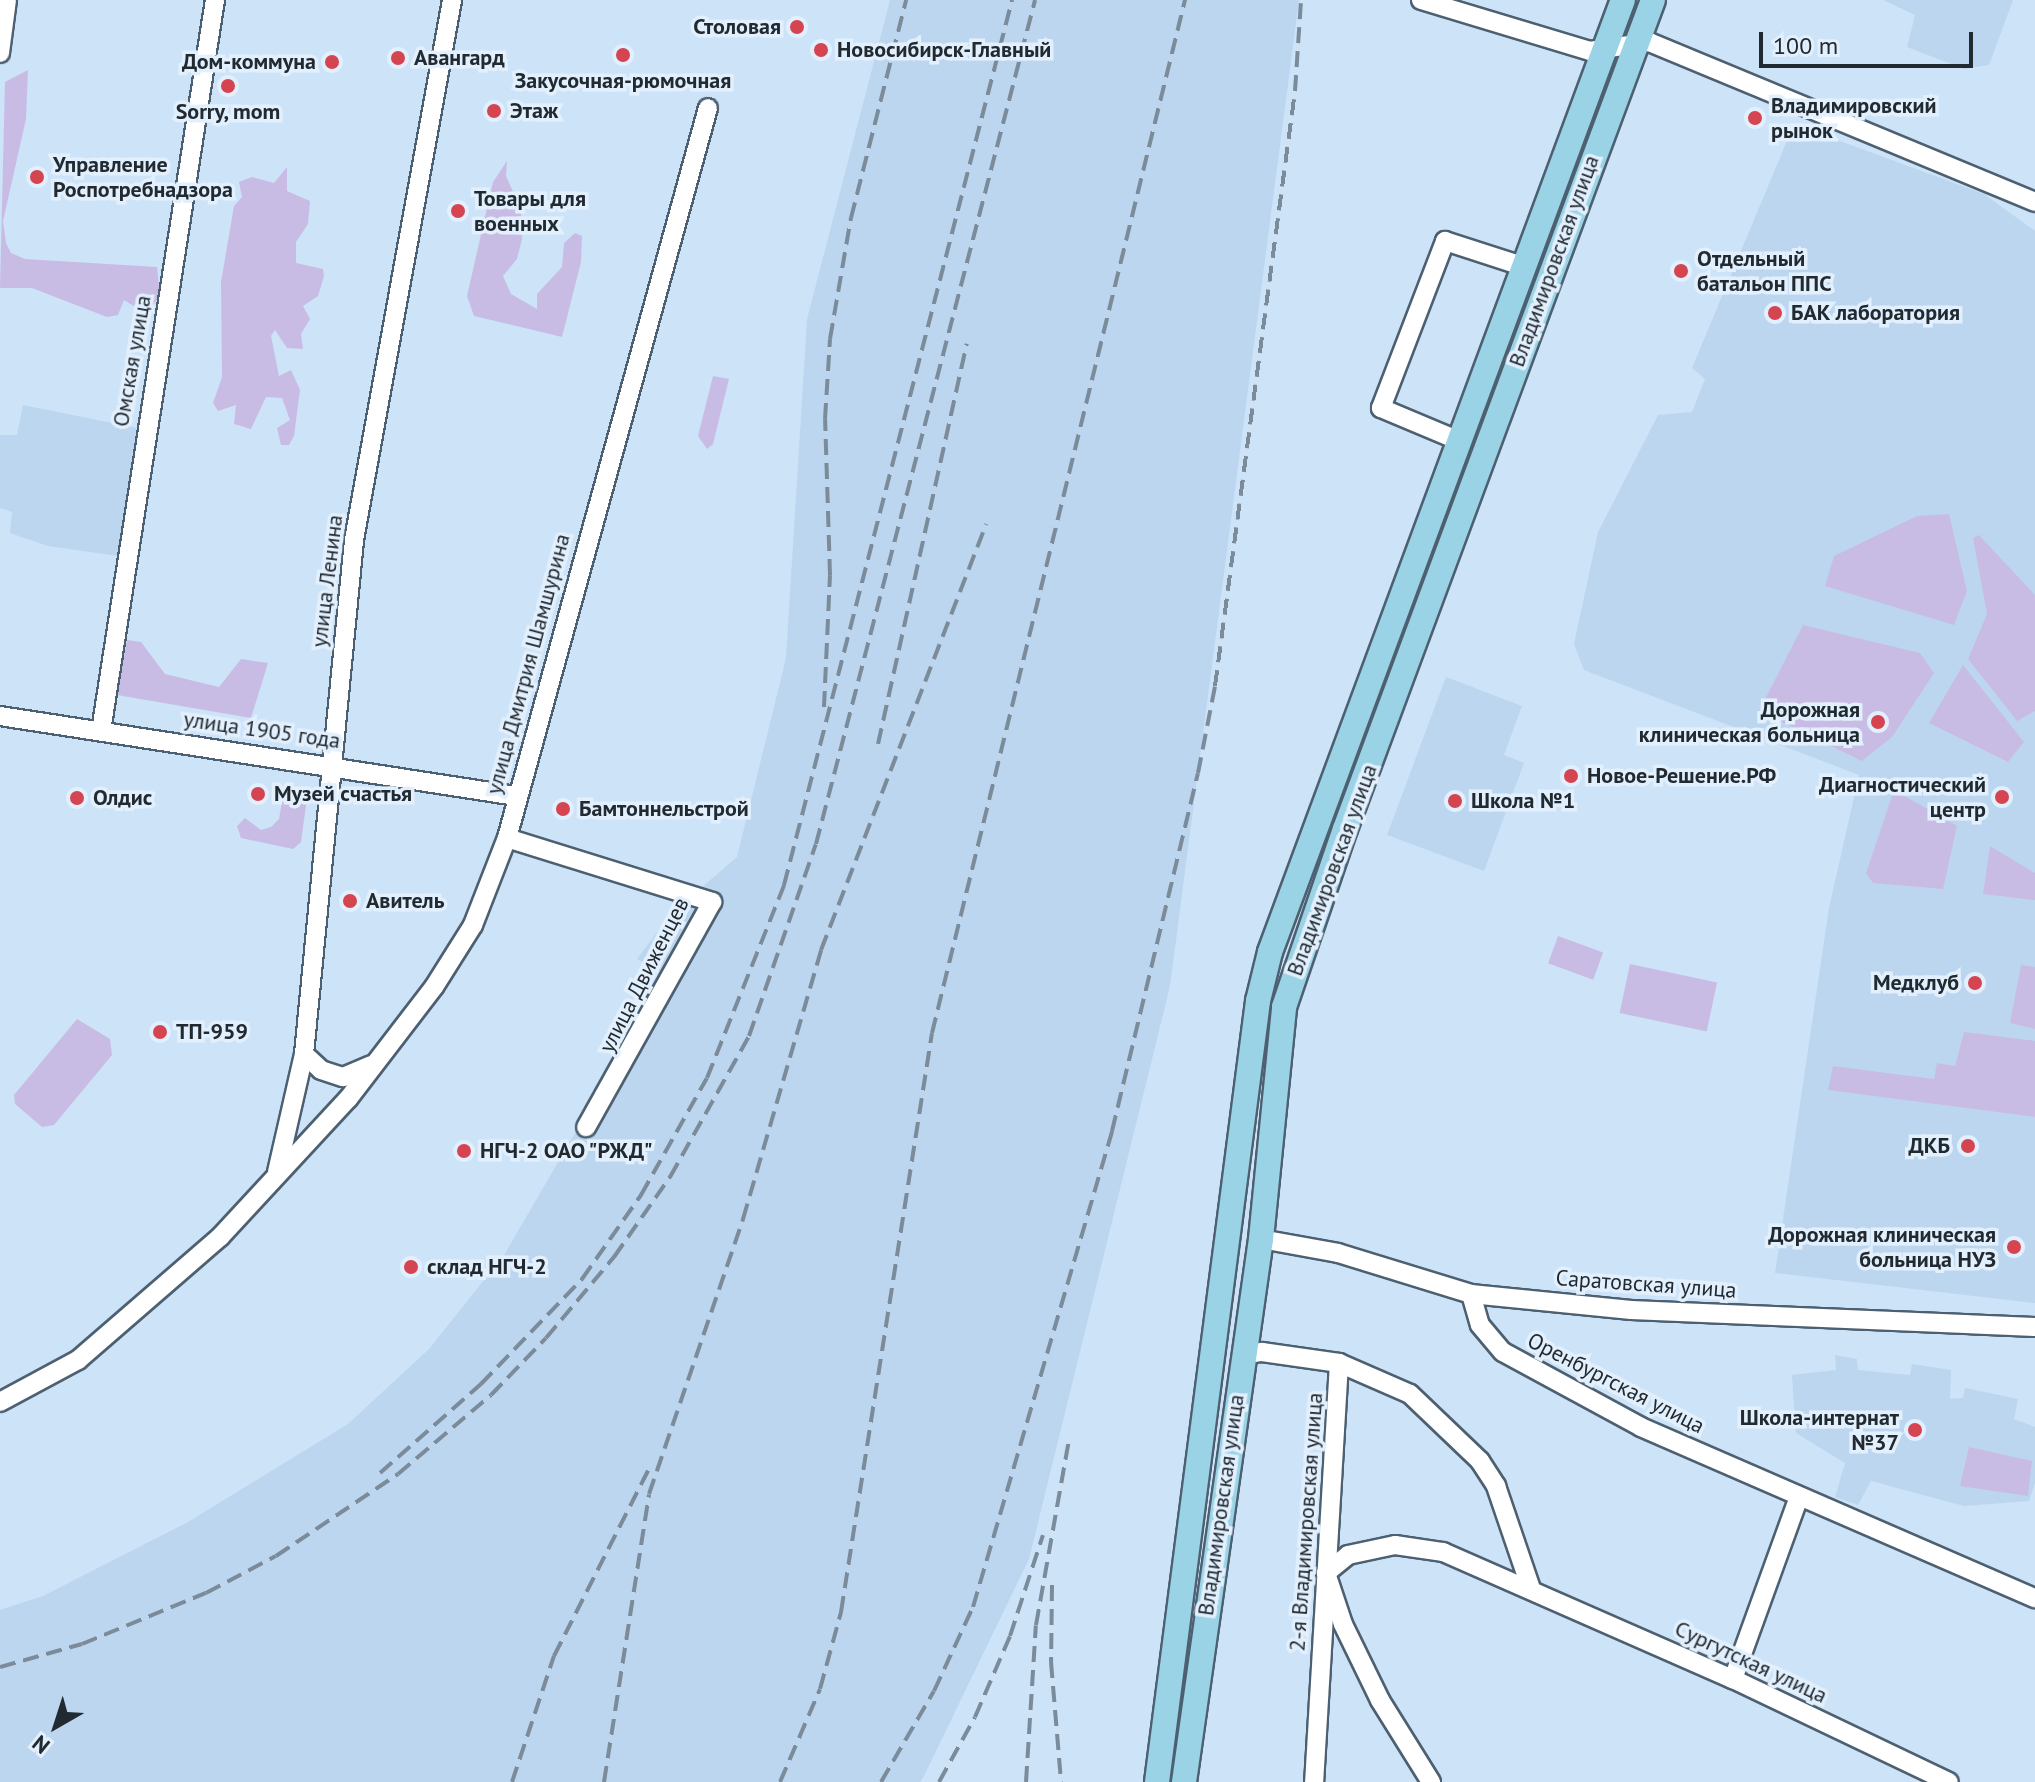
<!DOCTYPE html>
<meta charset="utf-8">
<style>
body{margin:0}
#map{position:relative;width:2035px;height:1782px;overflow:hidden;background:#cde3f8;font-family:"PT Sans",sans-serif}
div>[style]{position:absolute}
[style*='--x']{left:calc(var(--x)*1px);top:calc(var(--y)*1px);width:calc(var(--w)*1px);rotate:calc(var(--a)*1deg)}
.built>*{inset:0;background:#bcd6f0}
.green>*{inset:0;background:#c9bce4;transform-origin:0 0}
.roads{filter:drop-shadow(2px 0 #4d6071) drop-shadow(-2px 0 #4d6071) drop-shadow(0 2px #4d6071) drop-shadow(0 -2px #4d6071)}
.minor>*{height:18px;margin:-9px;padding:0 9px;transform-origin:9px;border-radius:9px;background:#fff}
.major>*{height:24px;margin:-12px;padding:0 12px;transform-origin:12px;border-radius:12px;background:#99d3e5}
.rail>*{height:4px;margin-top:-2px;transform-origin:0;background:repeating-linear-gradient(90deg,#7b8b99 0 16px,transparent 0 24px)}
.dots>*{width:22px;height:22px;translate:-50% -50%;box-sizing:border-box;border:4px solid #e2effc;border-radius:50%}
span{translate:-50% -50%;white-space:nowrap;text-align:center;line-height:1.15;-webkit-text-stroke:7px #e2effc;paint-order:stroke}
.poi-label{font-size:22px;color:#212931;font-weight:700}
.right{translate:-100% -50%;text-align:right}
.left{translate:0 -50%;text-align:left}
.street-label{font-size:22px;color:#212931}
.north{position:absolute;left:16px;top:1686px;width:80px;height:80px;-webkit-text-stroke:6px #e2effc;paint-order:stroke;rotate:219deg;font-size:22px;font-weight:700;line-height:32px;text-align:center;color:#212931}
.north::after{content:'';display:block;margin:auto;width:28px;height:36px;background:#212931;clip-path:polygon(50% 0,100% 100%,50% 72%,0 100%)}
.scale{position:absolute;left:1759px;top:32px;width:214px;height:36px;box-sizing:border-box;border:4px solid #212931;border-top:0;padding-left:10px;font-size:24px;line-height:28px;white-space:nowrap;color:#212931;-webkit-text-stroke:6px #e2effc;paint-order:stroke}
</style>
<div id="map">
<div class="built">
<i style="clip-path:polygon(890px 0,1299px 0,1170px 986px,1029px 1559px,924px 1776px,920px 1782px,0 1782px,0 1610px,43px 1596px,188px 1522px,348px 1424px,429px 1349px,504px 1255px,667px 975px,637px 959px,672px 913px,737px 857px,786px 658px,807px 319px)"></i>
<i style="clip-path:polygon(1883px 0,2013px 0,1989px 65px,1964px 69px,1907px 47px,1915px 15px)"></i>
<i style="clip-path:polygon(1794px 124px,1984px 194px,2035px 231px,2035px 1303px,1775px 1273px,1829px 908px,1859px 775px,1584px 670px,1574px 644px,1598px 532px,1658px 415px,1692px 412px,1705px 379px,1692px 368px)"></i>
<i style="clip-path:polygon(23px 405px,137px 428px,118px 556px,48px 546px,10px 533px,12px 512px,0 508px,0 435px,17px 435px)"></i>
<i style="clip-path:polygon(1446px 677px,1522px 706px,1504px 755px,1524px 763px,1484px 871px,1387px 835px)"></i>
<i style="clip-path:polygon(1835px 1355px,1857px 1359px,1858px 1370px,1910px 1375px,1912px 1364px,1951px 1370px,1950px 1399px,1963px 1398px,1965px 1388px,2018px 1399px,2014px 1419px,2035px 1427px,2035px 1483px,2029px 1501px,1964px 1506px,1871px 1481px,1858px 1505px,1835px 1497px,1845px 1463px,1796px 1433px,1792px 1375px,1836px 1370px)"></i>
</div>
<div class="green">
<i style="clip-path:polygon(28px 70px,26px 119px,3px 221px,6px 243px,11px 253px,25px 259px,157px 267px,160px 297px,145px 313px,124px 300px,118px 315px,107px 317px,32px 288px,0 288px,5px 82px)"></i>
<i style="clip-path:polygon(507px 161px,506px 176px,521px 209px,522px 239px,517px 259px,503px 276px,511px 294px,537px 309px,537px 294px,562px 267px,564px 243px,575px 233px,582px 236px,581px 262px,562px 337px,474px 316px,467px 296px,493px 182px)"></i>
<i style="clip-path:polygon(287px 167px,287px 191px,310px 201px,308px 224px,296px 242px,296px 263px,323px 269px,324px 276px,318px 296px,303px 306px,310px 319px,301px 334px,303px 349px,287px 348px,275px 330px,271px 336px,279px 376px,291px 370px,300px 390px,294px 436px,289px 445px,281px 445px,277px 428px,290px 420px,282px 398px,266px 397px,251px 429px,234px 424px,236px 405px,218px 411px,213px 403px,222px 377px,221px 282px,234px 206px,242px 197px,239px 182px,252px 177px,274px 183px)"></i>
<i style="clip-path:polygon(713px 376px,729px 379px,713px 444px,707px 449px,698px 436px)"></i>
<i style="clip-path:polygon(1949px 514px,1967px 591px,1954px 625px,1825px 586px,1834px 556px,1917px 516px)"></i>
<i style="clip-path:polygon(1979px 535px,2035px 595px,2035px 711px,2017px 721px,1968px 659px,1987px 614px,1973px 538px)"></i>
<i style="clip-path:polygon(1803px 625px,1920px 653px,1934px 673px,1892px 737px,1862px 761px,1759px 711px)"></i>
<i style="clip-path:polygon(127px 640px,141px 642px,165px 674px,219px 687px,241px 659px,268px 663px,251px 718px,117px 695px)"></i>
<i style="clip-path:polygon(1963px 665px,2024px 742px,2008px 762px,1929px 723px)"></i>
<i style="clip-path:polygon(292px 788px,301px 788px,307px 798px,301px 842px,293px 849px,241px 838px,237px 826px,245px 818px,261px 830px,271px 827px,279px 819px,283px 796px)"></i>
<i style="clip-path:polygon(1894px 790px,1957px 826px,1943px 889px,1873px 883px,1866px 873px)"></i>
<i style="clip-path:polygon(1990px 846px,2035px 873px,2035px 900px,1983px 894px)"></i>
<i style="left:1558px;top:936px;width:48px;height:29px;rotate:20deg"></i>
<i style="left:1630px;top:964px;width:89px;height:50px;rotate:12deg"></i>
<i style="clip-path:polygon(2021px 965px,2035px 967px,2035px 1029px,2010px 1023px)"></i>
<i style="clip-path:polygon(77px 1019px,110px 1039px,112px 1055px,54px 1125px,42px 1127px,15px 1104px,14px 1095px)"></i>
<i style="clip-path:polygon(1964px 1032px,2035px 1041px,2035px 1117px,1828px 1090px,1833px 1066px,1934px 1079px,1937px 1063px,1955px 1066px)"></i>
<i style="clip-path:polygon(1969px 1447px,2032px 1461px,2028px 1496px,1960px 1486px)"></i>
</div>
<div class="roads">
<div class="minor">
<i style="--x:1421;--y:0;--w:177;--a:16.8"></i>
<i style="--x:1590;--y:51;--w:60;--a:-8.7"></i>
<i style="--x:1649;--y:42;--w:418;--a:22.5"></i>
<i style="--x:0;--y:53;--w:53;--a:-82.5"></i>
<i style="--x:1450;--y:437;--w:75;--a:-157.2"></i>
<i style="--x:1381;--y:408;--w:179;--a:-69"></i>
<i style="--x:1445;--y:241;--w:71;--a:17.9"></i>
<i style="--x:0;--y:716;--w:522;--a:8.81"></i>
<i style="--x:101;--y:731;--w:740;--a:-81.14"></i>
<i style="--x:507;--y:838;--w:215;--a:17.3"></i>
<i style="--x:712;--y:902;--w:258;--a:119.2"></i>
<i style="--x:304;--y:1054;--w:23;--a:43"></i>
<i style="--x:321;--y:1070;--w:23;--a:18"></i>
<i style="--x:343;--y:1077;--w:30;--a:-23"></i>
<i style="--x:277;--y:1172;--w:121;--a:-77.1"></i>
<i style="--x:304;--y:1054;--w:516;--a:-84.44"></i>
<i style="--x:354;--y:540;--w:549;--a:-79.71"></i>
<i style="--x:1261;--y:1239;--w:78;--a:10.3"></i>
<i style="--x:1338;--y:1253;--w:139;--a:17.1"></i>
<i style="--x:1471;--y:1294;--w:161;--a:5.7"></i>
<i style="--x:1631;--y:1310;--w:404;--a:2.4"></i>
<i style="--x:1471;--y:1294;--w:32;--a:74"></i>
<i style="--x:1480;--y:1325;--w:35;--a:50"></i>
<i style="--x:1503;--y:1352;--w:157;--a:28.5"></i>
<i style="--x:1641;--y:1427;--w:430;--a:23.5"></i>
<i style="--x:1242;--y:1355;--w:20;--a:-9"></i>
<i style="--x:1262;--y:1352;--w:78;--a:8.1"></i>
<i style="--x:1339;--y:1363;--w:420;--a:93.4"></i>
<i style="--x:1339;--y:1363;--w:77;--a:23.6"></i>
<i style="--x:1410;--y:1394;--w:97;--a:43.7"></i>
<i style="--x:1480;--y:1461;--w:30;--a:57"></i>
<i style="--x:1496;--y:1486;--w:109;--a:71.2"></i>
<i style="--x:0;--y:1402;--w:89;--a:-28.3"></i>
<i style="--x:78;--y:1360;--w:188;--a:-40.9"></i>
<i style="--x:220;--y:1237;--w:188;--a:-47.2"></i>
<i style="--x:348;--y:1099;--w:141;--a:-52.5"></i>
<i style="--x:434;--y:987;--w:73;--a:-57.8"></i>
<i style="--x:473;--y:925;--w:93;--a:-68.7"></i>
<i style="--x:507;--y:838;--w:757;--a:-74.61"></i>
<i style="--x:1733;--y:1679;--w:194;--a:-70.1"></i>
<i style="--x:1431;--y:1782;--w:97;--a:-121.9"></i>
<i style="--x:1380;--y:1700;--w:85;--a:-116"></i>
<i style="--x:1343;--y:1624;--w:54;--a:-108.4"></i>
<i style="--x:1326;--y:1573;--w:28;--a:-39"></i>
<i style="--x:1348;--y:1555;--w:48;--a:-12"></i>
<i style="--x:1395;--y:1545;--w:49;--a:8.3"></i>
<i style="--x:1443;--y:1552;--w:317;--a:23.7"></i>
<i style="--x:1733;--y:1679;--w:239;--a:25.5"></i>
</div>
<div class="major">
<i style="--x:1157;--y:1782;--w:788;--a:-82.63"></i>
<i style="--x:1258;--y:1001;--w:50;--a:-76.2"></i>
<i style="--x:1270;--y:952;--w:1015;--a:-69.66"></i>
<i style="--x:1184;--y:1782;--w:548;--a:-81.93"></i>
<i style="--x:1261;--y:1239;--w:233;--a:-84.3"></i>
<i style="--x:1284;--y:1007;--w:188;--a:-71.1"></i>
<i style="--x:1345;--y:829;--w:884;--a:-69.62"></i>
</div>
</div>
<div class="rail">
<i style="--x:824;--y:707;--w:132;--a:-87.4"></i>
<i style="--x:830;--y:575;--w:156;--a:-91.8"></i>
<i style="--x:825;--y:419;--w:80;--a:-86.4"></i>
<i style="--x:830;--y:339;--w:123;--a:-80.2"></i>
<i style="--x:851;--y:218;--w:225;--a:-75.8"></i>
<i style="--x:878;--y:744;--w:410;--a:-77.5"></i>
<i style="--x:380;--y:1473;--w:135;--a:-41.4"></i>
<i style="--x:481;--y:1384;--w:146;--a:-46.1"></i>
<i style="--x:582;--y:1279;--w:103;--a:-54.9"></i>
<i style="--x:641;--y:1195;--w:134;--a:-60.6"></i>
<i style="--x:707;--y:1078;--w:208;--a:-68.2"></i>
<i style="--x:784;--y:885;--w:914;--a:-75.55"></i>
<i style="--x:1052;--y:1585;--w:77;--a:90.7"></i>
<i style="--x:1051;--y:1662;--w:120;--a:85.2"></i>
<i style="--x:0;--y:1667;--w:85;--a:-15.7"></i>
<i style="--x:82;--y:1644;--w:134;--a:-22.4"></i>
<i style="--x:206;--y:1593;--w:79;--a:-27.9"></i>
<i style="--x:276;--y:1556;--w:147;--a:-33.9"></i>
<i style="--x:398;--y:1474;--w:122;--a:-40.3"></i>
<i style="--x:491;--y:1395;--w:79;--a:-46"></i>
<i style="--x:546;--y:1338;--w:106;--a:-50"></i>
<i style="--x:614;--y:1257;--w:98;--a:-55"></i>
<i style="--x:670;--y:1177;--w:162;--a:-60.7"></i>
<i style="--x:749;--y:1036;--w:203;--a:-70.8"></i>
<i style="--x:816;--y:844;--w:872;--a:-75.45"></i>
<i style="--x:512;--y:1782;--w:133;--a:-71.6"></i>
<i style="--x:554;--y:1656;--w:208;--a:-63.1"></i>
<i style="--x:604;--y:1782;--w:291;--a:-81.1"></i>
<i style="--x:649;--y:1494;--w:291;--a:-71.1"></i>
<i style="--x:743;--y:1219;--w:280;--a:-73.8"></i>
<i style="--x:821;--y:950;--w:457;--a:-68.8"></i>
<i style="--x:780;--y:1782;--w:101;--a:-66.7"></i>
<i style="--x:820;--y:1689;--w:80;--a:-74.7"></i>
<i style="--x:841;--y:1612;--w:586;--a:-81.07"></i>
<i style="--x:932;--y:1033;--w:1064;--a:-76.24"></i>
<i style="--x:881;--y:1782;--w:105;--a:-59.8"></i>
<i style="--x:934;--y:1691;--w:93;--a:-65.1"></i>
<i style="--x:973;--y:1607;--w:496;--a:-73.7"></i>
<i style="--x:1112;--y:1131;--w:368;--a:-76.5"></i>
<i style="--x:1198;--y:773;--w:89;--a:-78.9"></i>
<i style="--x:1215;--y:686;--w:600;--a:-82.34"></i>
<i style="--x:1295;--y:91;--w:91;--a:-86.2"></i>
<i style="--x:939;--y:1782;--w:74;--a:-61"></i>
<i style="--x:975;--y:1717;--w:88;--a:-66.6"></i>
<i style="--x:1010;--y:1636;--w:106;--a:-71.9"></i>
<i style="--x:1026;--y:1782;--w:157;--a:-86.4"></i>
<i style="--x:1036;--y:1625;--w:188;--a:-79.9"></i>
</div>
<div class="dots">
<i style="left:797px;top:27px;background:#d44451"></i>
<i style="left:821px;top:50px;background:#d44451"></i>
<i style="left:623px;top:55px;background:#d44451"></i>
<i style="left:398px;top:58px;background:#d44451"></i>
<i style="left:332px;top:62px;background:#d44451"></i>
<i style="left:228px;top:86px;background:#d44451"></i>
<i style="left:494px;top:111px;background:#d44451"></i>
<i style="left:1755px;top:118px;background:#d44451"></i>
<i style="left:37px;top:177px;background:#d44451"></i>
<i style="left:458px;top:211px;background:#d44451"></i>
<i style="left:1681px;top:271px;background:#d44451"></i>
<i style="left:1775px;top:313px;background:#d44451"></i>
<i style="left:1878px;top:722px;background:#d44451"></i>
<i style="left:1571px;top:776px;background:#d44451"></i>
<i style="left:258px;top:794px;background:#d44451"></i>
<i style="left:2002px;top:797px;background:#d44451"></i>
<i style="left:77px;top:798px;background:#d44451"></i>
<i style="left:1455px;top:801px;background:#d44451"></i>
<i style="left:563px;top:809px;background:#d44451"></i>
<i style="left:350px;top:901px;background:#d44451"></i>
<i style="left:1975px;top:983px;background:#d44451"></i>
<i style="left:160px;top:1032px;background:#d44451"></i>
<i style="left:1968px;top:1146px;background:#d44451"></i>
<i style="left:464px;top:1151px;background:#d44451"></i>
<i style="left:2014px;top:1247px;background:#d44451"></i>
<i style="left:411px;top:1267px;background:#d44451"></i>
<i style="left:1915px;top:1430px;background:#d44451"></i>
</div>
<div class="poi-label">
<span class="right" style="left:781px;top:27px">Столовая</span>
<span class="left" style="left:837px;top:50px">Новосибирск-Главный</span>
<span class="left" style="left:414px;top:58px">Авангард</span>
<span class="right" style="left:316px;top:62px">Дом-коммуна</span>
<span style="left:623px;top:81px">Закусочная-рюмочная</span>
<span class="left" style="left:1771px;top:118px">Владимировский<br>рынок</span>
<span class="left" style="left:510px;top:111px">Этаж</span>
<span style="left:228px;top:112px">Sorry, mom</span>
<span class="left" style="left:53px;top:177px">Управление<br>Роспотребнадзора</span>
<span class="left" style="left:474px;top:211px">Товары для<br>военных</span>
<span class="left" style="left:1697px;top:271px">Отдельный<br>батальон ППС</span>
<span class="left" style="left:1791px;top:313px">БАК лаборатория</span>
<span class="right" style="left:1860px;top:722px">Дорожная<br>клиническая больница</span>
<span class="left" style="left:1587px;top:776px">Новое-Решение.РФ</span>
<span class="right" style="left:1986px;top:797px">Диагностический<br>центр</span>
<span class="left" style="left:274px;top:794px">Музей счастья</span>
<span class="left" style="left:93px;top:798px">Олдис</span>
<span class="left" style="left:1471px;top:801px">Школа №1</span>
<span class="left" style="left:579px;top:809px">Бамтоннельстрой</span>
<span class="left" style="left:366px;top:901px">Авитель</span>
<span class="right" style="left:1959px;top:983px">Медклуб</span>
<span class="left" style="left:176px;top:1032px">ТП-959</span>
<span class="right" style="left:1950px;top:1146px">ДКБ</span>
<span class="left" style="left:480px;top:1151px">НГЧ-2 ОАО "РЖД"</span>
<span class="right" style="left:1996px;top:1247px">Дорожная клиническая<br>больница НУЗ</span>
<span class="left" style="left:427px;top:1267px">склад НГЧ-2</span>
<span class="right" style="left:1899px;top:1430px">Школа-интернат<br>№37</span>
</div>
<div class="street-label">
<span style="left:1554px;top:261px;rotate:-70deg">Владимировская улица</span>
<span style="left:132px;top:361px;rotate:-80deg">Омская улица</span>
<span style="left:327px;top:581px;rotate:-83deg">улица Ленина</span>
<span style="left:528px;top:664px;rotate:-75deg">улица Дмитрия Шамшурина</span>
<span style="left:262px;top:730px;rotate:8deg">улица 1905 года</span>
<span style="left:1332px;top:870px;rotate:-70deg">Владимировская улица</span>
<span style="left:644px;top:975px;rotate:-63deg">улица Движенцев</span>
<span style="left:1646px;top:1284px;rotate:4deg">Саратовская улица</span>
<span style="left:1616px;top:1383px;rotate:27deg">Оренбургская улица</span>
<span style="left:1221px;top:1505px;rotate:-82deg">Владимировская улица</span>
<span style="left:1306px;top:1522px;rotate:-86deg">2-я Владимировская улица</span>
<span style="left:1751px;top:1662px;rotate:25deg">Сургутская улица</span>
</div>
<div class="north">N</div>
<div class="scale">100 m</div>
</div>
